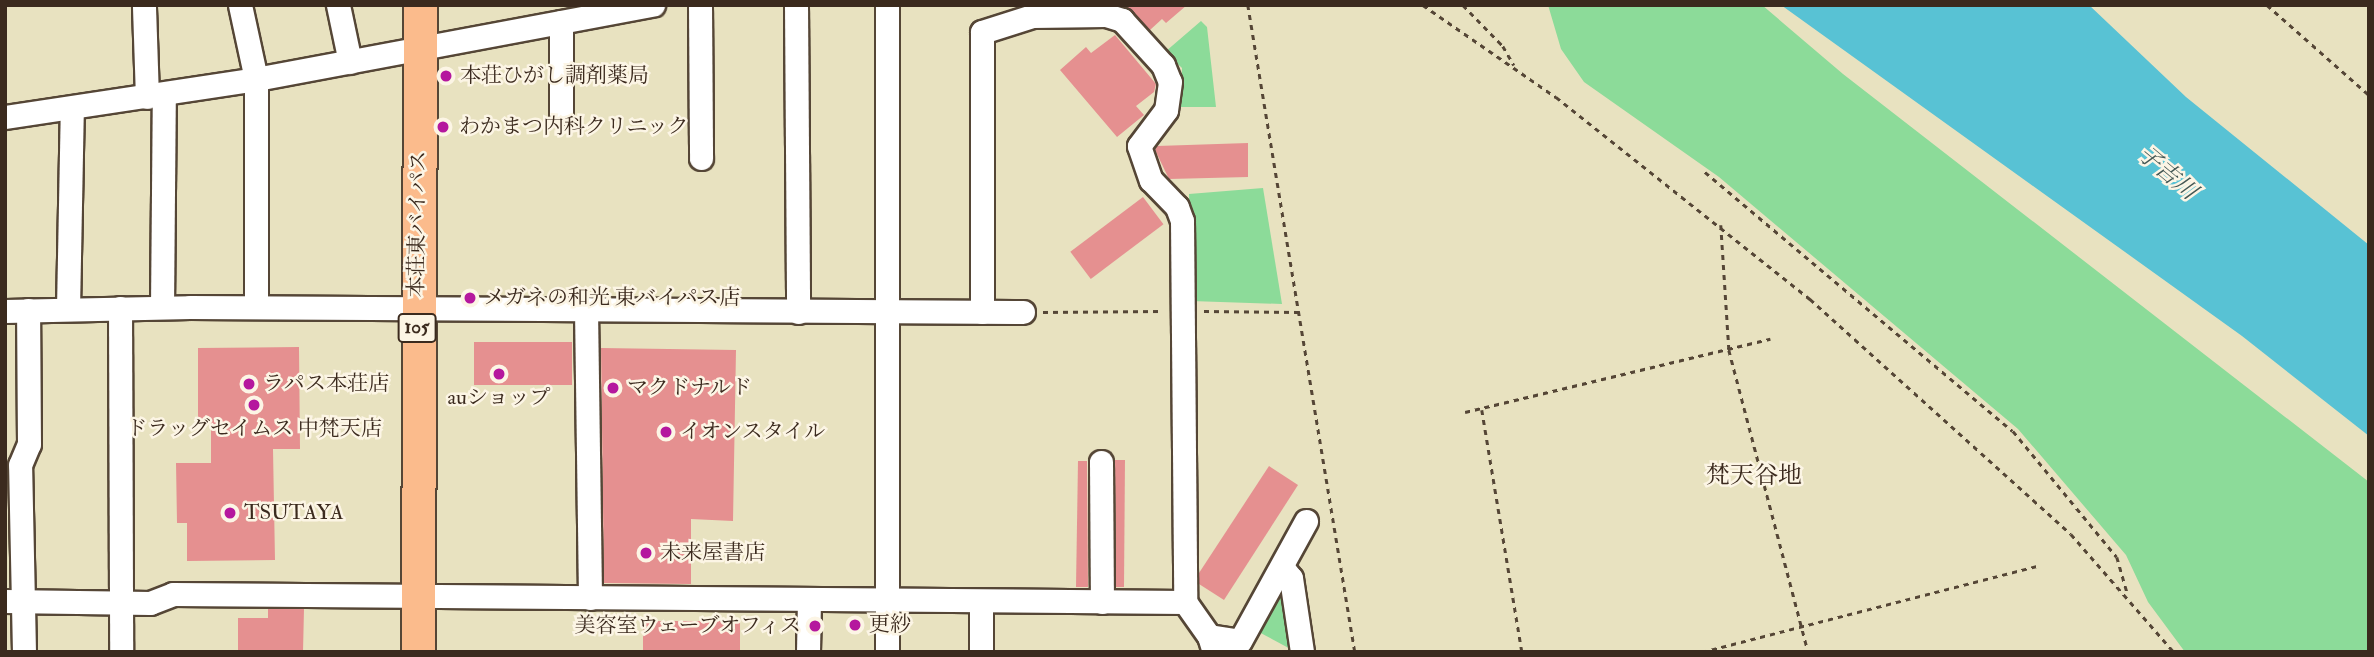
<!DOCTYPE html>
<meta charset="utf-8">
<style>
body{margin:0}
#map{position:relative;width:2374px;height:657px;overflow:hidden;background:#e8e2c0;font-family:"IM FELL Double Pica","Noto Serif JP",serif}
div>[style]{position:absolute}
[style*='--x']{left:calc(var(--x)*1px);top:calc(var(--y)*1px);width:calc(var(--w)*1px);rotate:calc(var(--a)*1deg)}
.green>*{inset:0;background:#8cdb99}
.water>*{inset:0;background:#58c2d4}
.building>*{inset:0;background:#e59090;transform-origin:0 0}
.path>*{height:2.5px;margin-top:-1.25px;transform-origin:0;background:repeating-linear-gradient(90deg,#554636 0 5px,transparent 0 10px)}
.roads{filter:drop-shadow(2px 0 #554636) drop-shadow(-2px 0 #554636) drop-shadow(0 2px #554636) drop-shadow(0 -2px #554636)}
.minor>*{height:23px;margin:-11.5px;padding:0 11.5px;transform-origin:11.5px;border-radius:11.5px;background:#fff}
.highway>*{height:33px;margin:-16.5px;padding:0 16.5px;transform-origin:16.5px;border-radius:16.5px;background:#fbbb8c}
.dots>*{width:19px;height:19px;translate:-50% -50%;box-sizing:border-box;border:4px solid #fcf5e5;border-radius:50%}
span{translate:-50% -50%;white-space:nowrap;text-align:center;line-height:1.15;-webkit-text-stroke:5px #fcf5e5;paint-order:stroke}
.shield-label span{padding:2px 5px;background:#fcf5e5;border:2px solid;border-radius:5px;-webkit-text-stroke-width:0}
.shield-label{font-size:19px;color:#3b2a1e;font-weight:700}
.poi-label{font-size:21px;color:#3b2a1e}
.left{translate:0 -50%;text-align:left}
.right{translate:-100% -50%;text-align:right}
.street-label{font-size:21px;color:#3b2a1e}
.water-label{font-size:23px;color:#445855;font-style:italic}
.quarter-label{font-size:24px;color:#3b2a1e}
.frame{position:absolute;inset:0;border:7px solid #3b2a1e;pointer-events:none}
</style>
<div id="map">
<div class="green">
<i style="clip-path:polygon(1548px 5px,1762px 5px,1843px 74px,2369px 482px,2369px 652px,2185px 652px,2148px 602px,2126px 555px,2018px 429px,1719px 177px,1584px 82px,1561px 49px)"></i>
<i style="clip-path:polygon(1201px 21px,1207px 27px,1216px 107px,1181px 107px,1182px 68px,1165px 52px)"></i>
<i style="clip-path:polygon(1263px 188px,1282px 304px,1191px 301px,1189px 194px)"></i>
<i style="clip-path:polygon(1288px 578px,1296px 652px,1255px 630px)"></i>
</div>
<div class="water">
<i style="clip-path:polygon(1781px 5px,2089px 5px,2186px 97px,2369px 245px,2369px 436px,2242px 336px)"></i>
</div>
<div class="building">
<i style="clip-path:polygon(1122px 5px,1187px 5px,1166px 23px,1162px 19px,1150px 30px)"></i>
<i style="clip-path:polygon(1115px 35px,1156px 84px,1154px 92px,1136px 106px,1144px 115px,1117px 137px,1060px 70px,1086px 47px,1091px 53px)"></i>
<i style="clip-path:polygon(1248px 143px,1248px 177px,1169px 179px,1155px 150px,1157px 146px)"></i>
<i style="left:1143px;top:197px;width:34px;height:91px;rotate:53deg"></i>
<i style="left:474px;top:342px;width:98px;height:43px"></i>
<i style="clip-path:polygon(299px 347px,300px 449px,273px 449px,275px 560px,187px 561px,187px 523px,177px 523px,176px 463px,211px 463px,211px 420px,198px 420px,198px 348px)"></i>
<i style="clip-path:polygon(601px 348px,736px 350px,733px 521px,691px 519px,691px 584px,604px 583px)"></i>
<i style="clip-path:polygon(1115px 460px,1125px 460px,1124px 587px,1116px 587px)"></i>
<i style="clip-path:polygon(1078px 461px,1087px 461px,1088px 587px,1076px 587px)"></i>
<i style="clip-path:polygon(1269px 466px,1298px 485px,1224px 600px,1199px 584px,1199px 573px)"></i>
<i style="clip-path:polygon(268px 609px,304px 609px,303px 652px,238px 652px,238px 618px,268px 618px)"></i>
<i style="left:643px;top:621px;width:97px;height:31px"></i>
</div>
<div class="path">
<i style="--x:1248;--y:5;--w:656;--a:80.61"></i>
<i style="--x:1423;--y:5;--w:162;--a:34.7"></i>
<i style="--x:1556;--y:97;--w:325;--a:38.5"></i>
<i style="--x:1810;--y:299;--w:351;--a:42"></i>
<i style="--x:2071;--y:534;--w:157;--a:48.9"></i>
<i style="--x:1463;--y:5;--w:57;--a:45.7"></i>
<i style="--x:1503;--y:46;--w:22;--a:60"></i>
<i style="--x:2267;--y:5;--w:136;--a:41.4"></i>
<i style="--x:1705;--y:172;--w:402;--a:40.1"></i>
<i style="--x:2013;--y:431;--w:163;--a:50.5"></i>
<i style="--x:2117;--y:557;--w:37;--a:74"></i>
<i style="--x:1721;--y:225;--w:125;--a:86.3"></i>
<i style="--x:1729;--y:350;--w:312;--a:75.3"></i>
<i style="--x:1204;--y:311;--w:95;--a:0.6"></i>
<i style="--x:1043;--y:312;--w:119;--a:-0.5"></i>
<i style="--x:1482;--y:410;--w:245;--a:80.6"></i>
<i style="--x:1465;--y:412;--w:314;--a:-13.5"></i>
<i style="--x:1702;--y:652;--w:349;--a:-14.4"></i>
</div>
<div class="roads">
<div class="minor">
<i style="--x:240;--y:5;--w:76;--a:77.8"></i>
<i style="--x:256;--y:79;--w:228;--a:90"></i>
<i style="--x:338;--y:5;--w:58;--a:78.1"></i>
<i style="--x:700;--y:5;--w:153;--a:89.6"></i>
<i style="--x:796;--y:5;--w:307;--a:89.6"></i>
<i style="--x:144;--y:7;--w:90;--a:88.1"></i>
<i style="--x:561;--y:22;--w:90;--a:90"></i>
<i style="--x:5;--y:117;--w:254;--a:-8.6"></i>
<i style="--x:256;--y:79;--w:404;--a:-10.6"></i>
<i style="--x:162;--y:307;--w:213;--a:-89.5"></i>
<i style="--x:120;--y:308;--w:344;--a:89.8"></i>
<i style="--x:68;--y:309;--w:200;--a:-88.9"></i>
<i style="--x:586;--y:309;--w:289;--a:89.2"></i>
<i style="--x:5;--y:311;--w:185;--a:-1.2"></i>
<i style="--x:190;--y:307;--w:833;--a:0.34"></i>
<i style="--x:982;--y:312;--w:280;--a:-90"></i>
<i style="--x:982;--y:32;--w:52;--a:-17.7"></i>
<i style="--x:1032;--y:16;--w:74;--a:-0.8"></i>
<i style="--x:1106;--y:15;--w:17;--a:17"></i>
<i style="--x:1122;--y:20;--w:61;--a:47.7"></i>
<i style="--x:1163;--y:65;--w:18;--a:68"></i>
<i style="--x:1170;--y:82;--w:28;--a:98"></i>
<i style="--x:1166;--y:110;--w:45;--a:126.9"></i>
<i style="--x:1139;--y:146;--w:36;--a:71"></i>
<i style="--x:1151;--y:180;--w:37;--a:46"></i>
<i style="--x:1177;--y:207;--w:15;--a:70"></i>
<i style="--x:1182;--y:221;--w:381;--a:89.5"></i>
<i style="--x:1185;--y:602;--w:42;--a:54.8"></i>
<i style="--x:1209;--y:636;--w:17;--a:73"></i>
<i style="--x:1101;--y:462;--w:140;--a:89.6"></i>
<i style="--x:1282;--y:567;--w:14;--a:51"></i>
<i style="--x:1291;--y:578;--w:75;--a:81.5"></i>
<i style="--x:5;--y:601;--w:145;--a:0.8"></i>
<i style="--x:150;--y:603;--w:25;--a:-21"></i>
<i style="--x:173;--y:594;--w:1012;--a:0.45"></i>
<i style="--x:1209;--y:636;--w:31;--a:9"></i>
<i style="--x:1240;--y:641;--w:137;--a:-61.2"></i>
<i style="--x:24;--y:652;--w:187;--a:-91.2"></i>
<i style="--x:20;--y:465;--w:23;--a:-67"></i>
<i style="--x:29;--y:444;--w:134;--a:-90.4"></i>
<i style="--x:808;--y:652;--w:52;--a:-88.9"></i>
<i style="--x:887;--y:652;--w:647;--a:-90"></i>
<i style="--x:981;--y:652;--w:51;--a:-90"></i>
</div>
<div class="highway">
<i style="--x:418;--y:652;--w:647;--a:-89.82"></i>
</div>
</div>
<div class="dots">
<i style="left:446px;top:76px;background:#b5179e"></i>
<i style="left:443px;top:127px;background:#b5179e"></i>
<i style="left:470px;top:298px;background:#b5179e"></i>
<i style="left:499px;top:374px;background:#b5179e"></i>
<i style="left:249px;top:384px;background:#b5179e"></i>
<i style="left:613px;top:388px;background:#b5179e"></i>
<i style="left:254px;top:405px;background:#b5179e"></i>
<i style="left:666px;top:432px;background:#b5179e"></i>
<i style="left:230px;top:513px;background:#b5179e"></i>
<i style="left:646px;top:553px;background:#b5179e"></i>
<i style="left:855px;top:625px;background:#b5179e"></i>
<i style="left:815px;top:626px;background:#b5179e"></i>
</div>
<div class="shield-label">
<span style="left:417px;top:328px">105</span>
</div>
<div class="poi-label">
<span class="left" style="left:460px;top:76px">本荘ひがし調剤薬局</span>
<span class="left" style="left:459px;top:127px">わかまつ内科クリニック</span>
<span class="left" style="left:484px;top:298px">メガネの和光 東バイパス店</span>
<span class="left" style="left:263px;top:384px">ラパス本荘店</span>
<span class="left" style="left:627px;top:388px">マクドナルド</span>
<span style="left:499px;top:398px">auショップ</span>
<span style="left:254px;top:429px">ドラッグセイムス 中梵天店</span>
<span class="left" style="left:680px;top:432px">イオンスタイル</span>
<span class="left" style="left:244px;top:513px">TSUTAYA</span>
<span class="left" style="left:660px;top:553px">未来屋書店</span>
<span class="left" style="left:869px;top:625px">更紗</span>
<span class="right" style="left:801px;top:626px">美容室ウェーブオフィス</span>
</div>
<div class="street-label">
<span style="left:418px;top:224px;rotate:-89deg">本荘東バイパス</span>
</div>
<div class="water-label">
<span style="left:2167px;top:173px;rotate:40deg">子吉川</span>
</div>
<div class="quarter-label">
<span style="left:1754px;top:476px">梵天谷地</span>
</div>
<div class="frame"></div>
</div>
